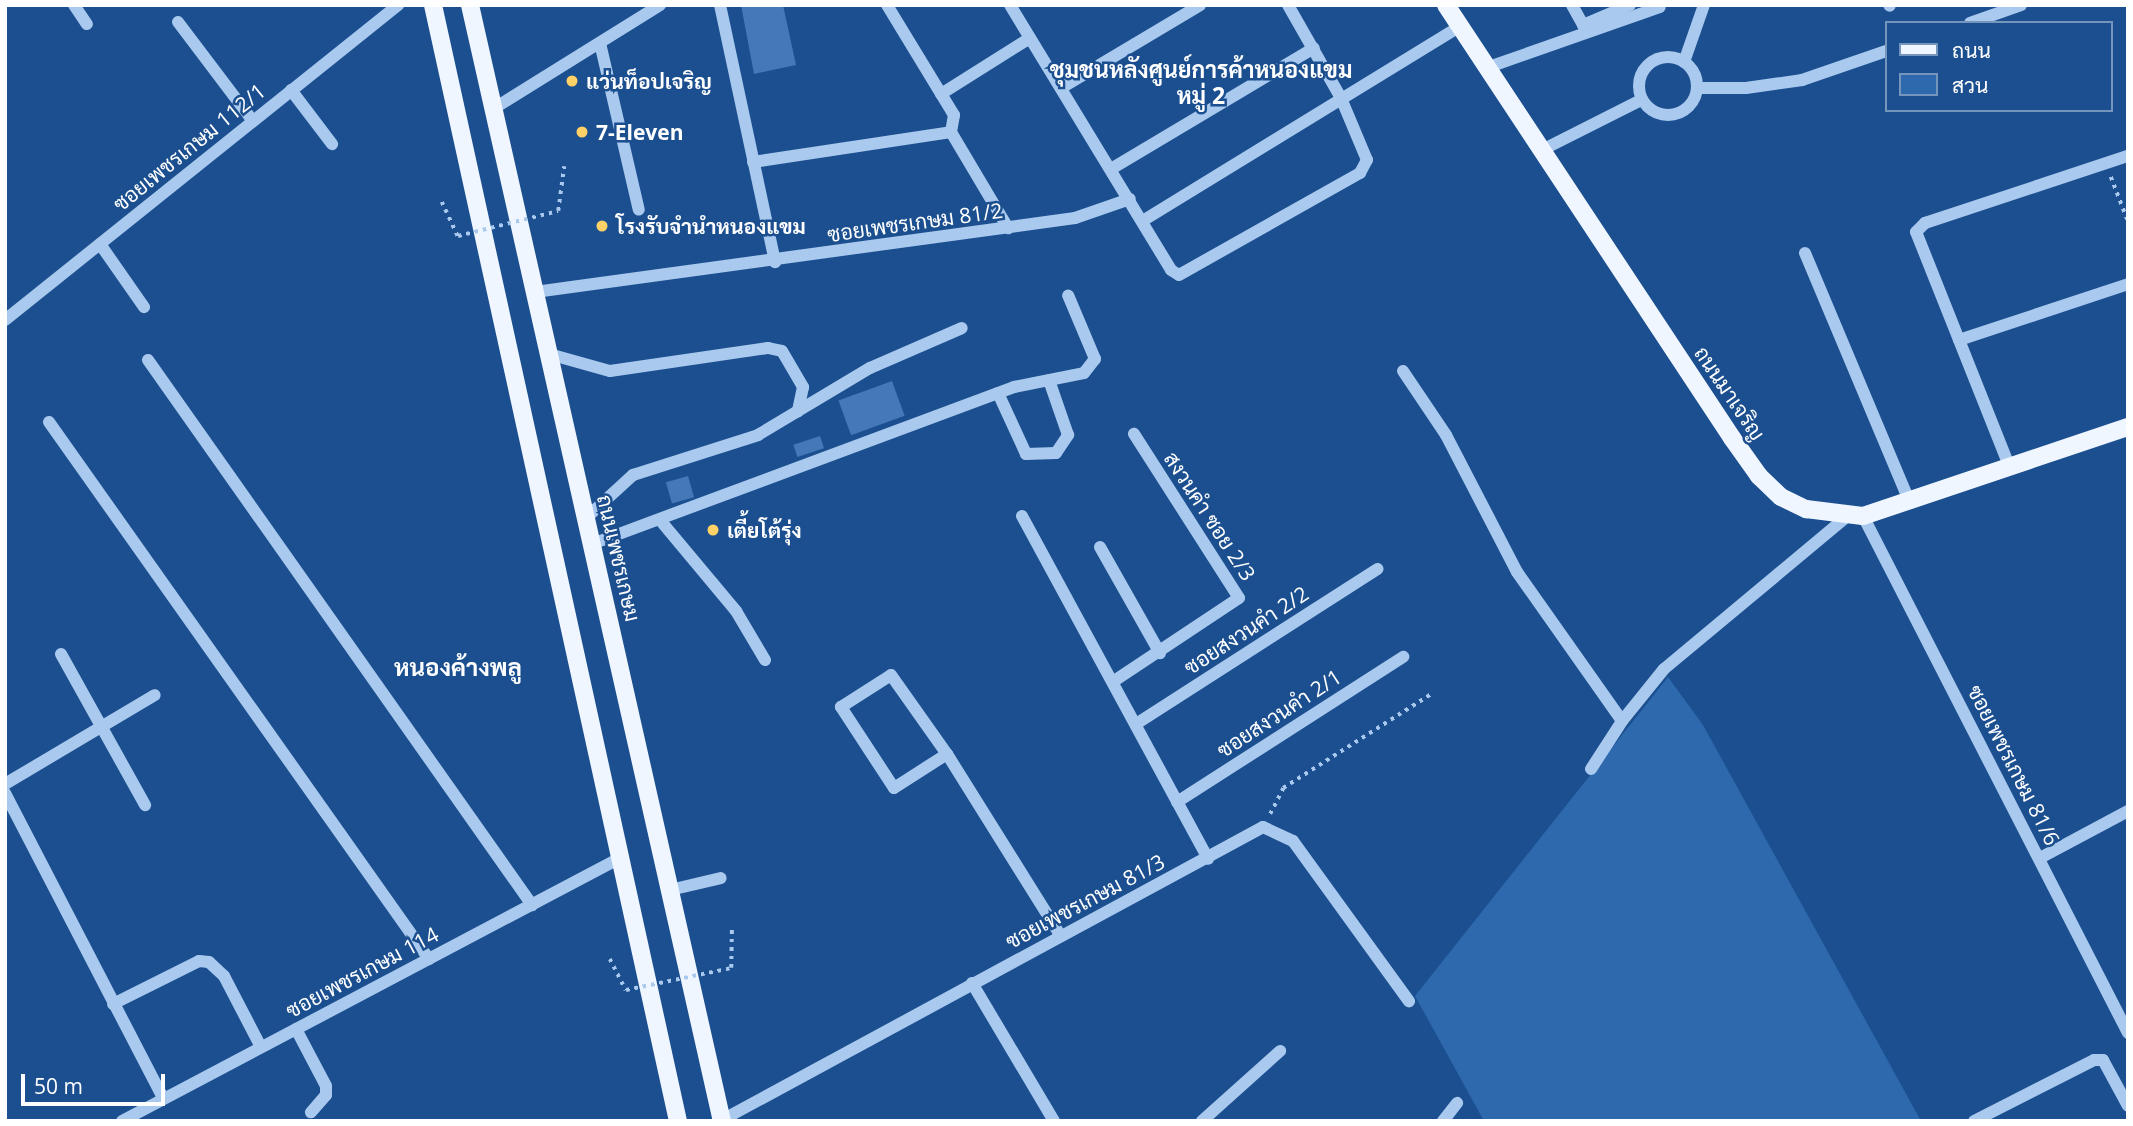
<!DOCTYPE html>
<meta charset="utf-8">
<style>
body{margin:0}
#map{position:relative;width:2133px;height:1126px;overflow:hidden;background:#1b4f8f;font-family:"Open Sans",Sarabun,sans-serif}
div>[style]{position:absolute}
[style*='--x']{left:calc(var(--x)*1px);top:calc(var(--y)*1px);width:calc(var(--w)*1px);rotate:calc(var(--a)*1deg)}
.green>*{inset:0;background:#2e69ad}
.building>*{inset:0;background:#4478b7;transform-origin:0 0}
.path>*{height:3.5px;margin-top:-1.75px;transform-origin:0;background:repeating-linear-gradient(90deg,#a9c9ee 0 3.5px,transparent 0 8.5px)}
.minor>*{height:12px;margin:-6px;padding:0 6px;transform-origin:6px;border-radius:6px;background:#a9c9ee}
.minor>.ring{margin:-6px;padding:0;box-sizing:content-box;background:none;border:12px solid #a9c9ee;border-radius:50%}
.major>*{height:18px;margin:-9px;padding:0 9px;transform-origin:9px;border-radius:9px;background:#f0f6ff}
.path-bridge>*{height:3.5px;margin-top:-1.75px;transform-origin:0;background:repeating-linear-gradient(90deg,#a9c9ee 0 3.5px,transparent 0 8.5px)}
.dots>*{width:19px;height:19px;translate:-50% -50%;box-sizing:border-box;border:4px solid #1b4f8f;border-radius:50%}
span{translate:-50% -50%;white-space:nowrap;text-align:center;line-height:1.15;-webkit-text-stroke:5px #1b4f8f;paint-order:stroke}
.poi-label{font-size:21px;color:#fff;font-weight:700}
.left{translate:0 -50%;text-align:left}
.street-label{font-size:21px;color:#fff}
.neighbourhood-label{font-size:23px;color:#fff;font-weight:700}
.quarter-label{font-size:24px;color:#fff;font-weight:700}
.frame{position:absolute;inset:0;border:7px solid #fff;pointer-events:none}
.legend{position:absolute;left:1885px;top:21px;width:228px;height:91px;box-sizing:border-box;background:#1b4f8f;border:2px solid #7695bc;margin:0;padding:9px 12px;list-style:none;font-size:21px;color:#fff}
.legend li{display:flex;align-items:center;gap:14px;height:35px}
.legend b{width:35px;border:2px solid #7695bc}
.scale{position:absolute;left:21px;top:1074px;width:144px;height:32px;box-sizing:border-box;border:4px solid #fff;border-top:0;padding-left:9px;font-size:21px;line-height:24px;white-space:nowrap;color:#fff;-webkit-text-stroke:5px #1b4f8f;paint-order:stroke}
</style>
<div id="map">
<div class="green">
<i style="clip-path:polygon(1668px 677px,1703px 725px,1921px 1121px,1484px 1121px,1415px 996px)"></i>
</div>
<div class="building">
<i style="clip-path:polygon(741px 5px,783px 5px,796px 65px,754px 74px)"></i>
<i style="left:892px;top:381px;width:37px;height:57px;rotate:70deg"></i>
<i style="left:820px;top:436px;width:13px;height:28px;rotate:72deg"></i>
<i style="left:688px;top:476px;width:22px;height:23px;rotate:74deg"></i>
</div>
<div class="path">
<i style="--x:2111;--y:177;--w:47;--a:68.9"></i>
<i style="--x:442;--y:202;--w:38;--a:65"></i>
<i style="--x:558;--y:211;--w:45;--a:-82.4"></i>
<i style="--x:1270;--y:814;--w:29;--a:-63"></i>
<i style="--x:1283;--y:788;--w:175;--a:-32.4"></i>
<i style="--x:610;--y:959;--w:35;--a:63"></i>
<i style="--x:731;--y:968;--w:39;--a:-89"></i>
</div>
<div class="minor">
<i style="--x:74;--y:5;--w:23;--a:56"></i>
<i style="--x:720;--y:5;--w:263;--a:77.9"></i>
<i style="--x:887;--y:5;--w:129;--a:58.7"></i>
<i style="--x:954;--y:115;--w:17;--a:100"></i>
<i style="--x:951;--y:132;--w:112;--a:59.3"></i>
<i style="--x:1010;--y:5;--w:310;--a:58.7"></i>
<i style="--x:1171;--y:270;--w:9;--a:32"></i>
<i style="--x:1179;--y:275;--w:208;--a:-29.4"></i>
<i style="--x:1360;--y:173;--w:15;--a:-62"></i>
<i style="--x:1367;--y:160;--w:67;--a:-112.8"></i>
<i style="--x:1341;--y:98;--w:107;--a:-119.7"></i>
<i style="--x:1572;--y:5;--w:31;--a:61"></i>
<i style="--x:1889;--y:5;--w:1;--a:45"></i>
<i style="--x:178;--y:22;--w:124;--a:52.9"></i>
<i style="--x:1970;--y:23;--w:54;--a:-19.4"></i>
<i style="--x:1583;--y:25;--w:51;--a:-23.1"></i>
<i style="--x:600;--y:43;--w:171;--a:76.9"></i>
<i class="ring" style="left:1639px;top:57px;width:46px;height:46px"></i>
<i style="--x:1684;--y:62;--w:60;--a:-70.7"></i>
<i style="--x:1486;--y:68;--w:184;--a:-19.3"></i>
<i style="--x:1061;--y:88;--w:162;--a:-30.8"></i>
<i style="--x:1697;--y:88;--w:49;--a:0"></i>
<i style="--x:1746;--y:88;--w:57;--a:-8.1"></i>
<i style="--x:1802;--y:80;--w:89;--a:-19"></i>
<i style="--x:291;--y:90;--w:68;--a:52.8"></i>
<i style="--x:941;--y:94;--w:105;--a:-32.2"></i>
<i style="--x:493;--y:109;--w:197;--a:-31.9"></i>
<i style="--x:1540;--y:151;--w:113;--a:-26.8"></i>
<i style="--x:753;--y:162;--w:200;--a:-8.6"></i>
<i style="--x:1111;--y:169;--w:236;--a:-30.8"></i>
<i style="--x:1144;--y:220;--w:371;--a:-31.5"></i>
<i style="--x:100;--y:244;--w:77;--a:55.1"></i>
<i style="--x:1805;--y:253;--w:271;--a:67.2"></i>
<i style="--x:535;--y:292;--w:545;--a:-7.8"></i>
<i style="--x:1075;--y:218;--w:58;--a:-19.1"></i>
<i style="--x:5;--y:320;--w:504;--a:-38.71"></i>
<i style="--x:1959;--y:340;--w:178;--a:-18.3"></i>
<i style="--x:549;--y:354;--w:63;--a:15.6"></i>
<i style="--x:610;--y:371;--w:160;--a:-8.3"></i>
<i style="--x:768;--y:348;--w:14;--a:12"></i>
<i style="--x:782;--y:351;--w:42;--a:59.7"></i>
<i style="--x:803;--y:387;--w:25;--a:102"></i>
<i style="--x:148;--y:360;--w:667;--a:54.83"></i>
<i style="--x:1403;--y:371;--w:77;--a:56.1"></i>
<i style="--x:1446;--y:435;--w:154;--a:62.6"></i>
<i style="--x:1517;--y:572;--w:182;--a:54.8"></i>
<i style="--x:1622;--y:721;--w:67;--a:-51.1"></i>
<i style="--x:1664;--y:669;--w:241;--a:-39.8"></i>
<i style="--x:998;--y:393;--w:67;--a:65.3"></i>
<i style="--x:1026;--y:454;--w:30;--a:-2"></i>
<i style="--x:1056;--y:453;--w:22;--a:-56"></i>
<i style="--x:1068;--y:435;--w:58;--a:-109.1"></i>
<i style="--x:49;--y:422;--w:658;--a:54.72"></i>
<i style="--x:2010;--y:468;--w:254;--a:-111.7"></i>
<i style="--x:1916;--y:232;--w:13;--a:-45"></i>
<i style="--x:1925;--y:223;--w:214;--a:-18.3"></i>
<i style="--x:1022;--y:516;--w:390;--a:61.5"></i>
<i style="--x:1863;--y:516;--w:581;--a:62.86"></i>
<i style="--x:586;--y:518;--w:64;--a:-42.5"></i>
<i style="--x:633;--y:475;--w:131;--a:-17.7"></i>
<i style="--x:758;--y:435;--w:131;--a:-30.9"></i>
<i style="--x:870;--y:368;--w:100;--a:-23.5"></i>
<i style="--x:660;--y:520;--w:119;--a:50.1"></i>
<i style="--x:736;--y:611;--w:57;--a:59.4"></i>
<i style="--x:592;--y:544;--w:450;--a:-20.4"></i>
<i style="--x:1014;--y:387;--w:71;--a:-11.3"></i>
<i style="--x:1084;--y:373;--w:18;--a:-52"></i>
<i style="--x:1095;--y:359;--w:69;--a:-112.9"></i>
<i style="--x:1100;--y:547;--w:122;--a:60.5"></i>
<i style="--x:61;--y:654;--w:173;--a:60.9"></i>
<i style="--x:1114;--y:681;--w:150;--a:-33.6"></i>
<i style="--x:1239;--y:598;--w:195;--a:-122.6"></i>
<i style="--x:1136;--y:724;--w:287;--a:-32.7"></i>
<i style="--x:947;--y:754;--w:63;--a:147.3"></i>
<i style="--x:894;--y:788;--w:97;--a:-123.2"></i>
<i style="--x:841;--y:707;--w:59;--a:-32.6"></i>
<i style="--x:891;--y:675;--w:97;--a:54.7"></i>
<i style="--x:947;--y:754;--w:213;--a:58"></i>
<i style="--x:1591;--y:769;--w:57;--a:-57.1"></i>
<i style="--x:5;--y:784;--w:174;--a:-30.7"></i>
<i style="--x:5;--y:793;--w:343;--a:62.6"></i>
<i style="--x:1177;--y:802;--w:269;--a:-32.7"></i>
<i style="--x:2040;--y:858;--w:100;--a:-28.1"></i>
<i style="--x:670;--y:890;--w:52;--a:-13.2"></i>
<i style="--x:972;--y:983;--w:161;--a:59.3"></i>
<i style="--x:113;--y:1004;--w:96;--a:-26.6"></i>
<i style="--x:199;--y:961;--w:10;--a:6"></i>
<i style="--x:209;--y:962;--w:21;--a:43"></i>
<i style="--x:224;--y:976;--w:80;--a:62.5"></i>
<i style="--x:296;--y:1029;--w:64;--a:62.2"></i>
<i style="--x:326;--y:1086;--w:9;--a:90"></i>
<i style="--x:326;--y:1095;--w:23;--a:131"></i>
<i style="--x:722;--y:1120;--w:615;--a:-28.44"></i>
<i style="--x:1263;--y:827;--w:33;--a:25"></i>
<i style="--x:1293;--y:841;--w:198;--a:54.1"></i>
<i style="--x:122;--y:1121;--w:563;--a:-27.84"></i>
<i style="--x:1202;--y:1121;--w:105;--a:-41.9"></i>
<i style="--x:1443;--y:1121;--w:23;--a:-52"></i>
<i style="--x:1974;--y:1121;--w:135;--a:-26.9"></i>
<i style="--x:2094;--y:1060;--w:9;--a:0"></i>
<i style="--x:2103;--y:1060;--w:52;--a:61.5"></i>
</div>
<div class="major">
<i style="--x:433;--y:5;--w:1143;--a:77.62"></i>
<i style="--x:470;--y:5;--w:1144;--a:77.28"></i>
<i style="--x:1446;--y:5;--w:519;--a:56.55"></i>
<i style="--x:1732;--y:438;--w:47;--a:54.6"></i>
<i style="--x:1759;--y:476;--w:30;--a:44"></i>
<i style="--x:1781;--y:497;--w:28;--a:26"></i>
<i style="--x:1806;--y:509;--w:57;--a:7"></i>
<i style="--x:1863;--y:516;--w:280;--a:-18.6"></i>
</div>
<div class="path-bridge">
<i style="--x:458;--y:236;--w:103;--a:-14"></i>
<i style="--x:626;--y:990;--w:107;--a:-11.8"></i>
</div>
<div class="dots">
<i style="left:572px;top:81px;background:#ffd166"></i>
<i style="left:582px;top:132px;background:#ffd166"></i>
<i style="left:602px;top:226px;background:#ffd166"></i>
<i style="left:713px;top:530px;background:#ffd166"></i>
</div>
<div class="poi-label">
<span class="left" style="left:586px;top:81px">แว่นท็อปเจริญ</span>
<span class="left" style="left:596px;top:132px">7-Eleven</span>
<span class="left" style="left:616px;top:226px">โรงรับจำนำหนองแขม</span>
<span class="left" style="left:727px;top:530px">เตี้ยโต้รุ่ง</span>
</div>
<div class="street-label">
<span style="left:189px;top:147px;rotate:-39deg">ซอยเพชรเกษม 112/1</span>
<span style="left:915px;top:222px;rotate:-8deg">ซอยเพชรเกษม 81/2</span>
<span style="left:1730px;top:393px;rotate:56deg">ถนนมาเจริญ</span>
<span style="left:1210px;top:516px;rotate:57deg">สงวนคำ ซอย 2/3</span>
<span style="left:619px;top:558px;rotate:77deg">ถนนเพชรเกษม</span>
<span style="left:1246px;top:630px;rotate:-33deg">ซอยสงวนคำ 2/2</span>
<span style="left:1279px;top:713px;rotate:-33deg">ซอยสงวนคำ 2/1</span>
<span style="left:2014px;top:765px;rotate:63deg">ซอยเพชรเกษม 81/6</span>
<span style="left:1085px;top:901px;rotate:-28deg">ซอยเพชรเกษม 81/3</span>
<span style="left:362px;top:972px;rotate:-28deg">ซอยเพชรเกษม 114</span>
</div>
<div class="neighbourhood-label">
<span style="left:1201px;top:82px">ชุมชนหลังศูนย์การค้าหนองแขม<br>หมู่ 2</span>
</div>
<div class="quarter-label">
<span style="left:458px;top:667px">หนองค้างพลู</span>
</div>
<div class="frame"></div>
<ul class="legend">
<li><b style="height:9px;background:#f0f6ff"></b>ถนน</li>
<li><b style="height:19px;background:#2e69ad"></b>สวน</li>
</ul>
<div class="scale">50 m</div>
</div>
